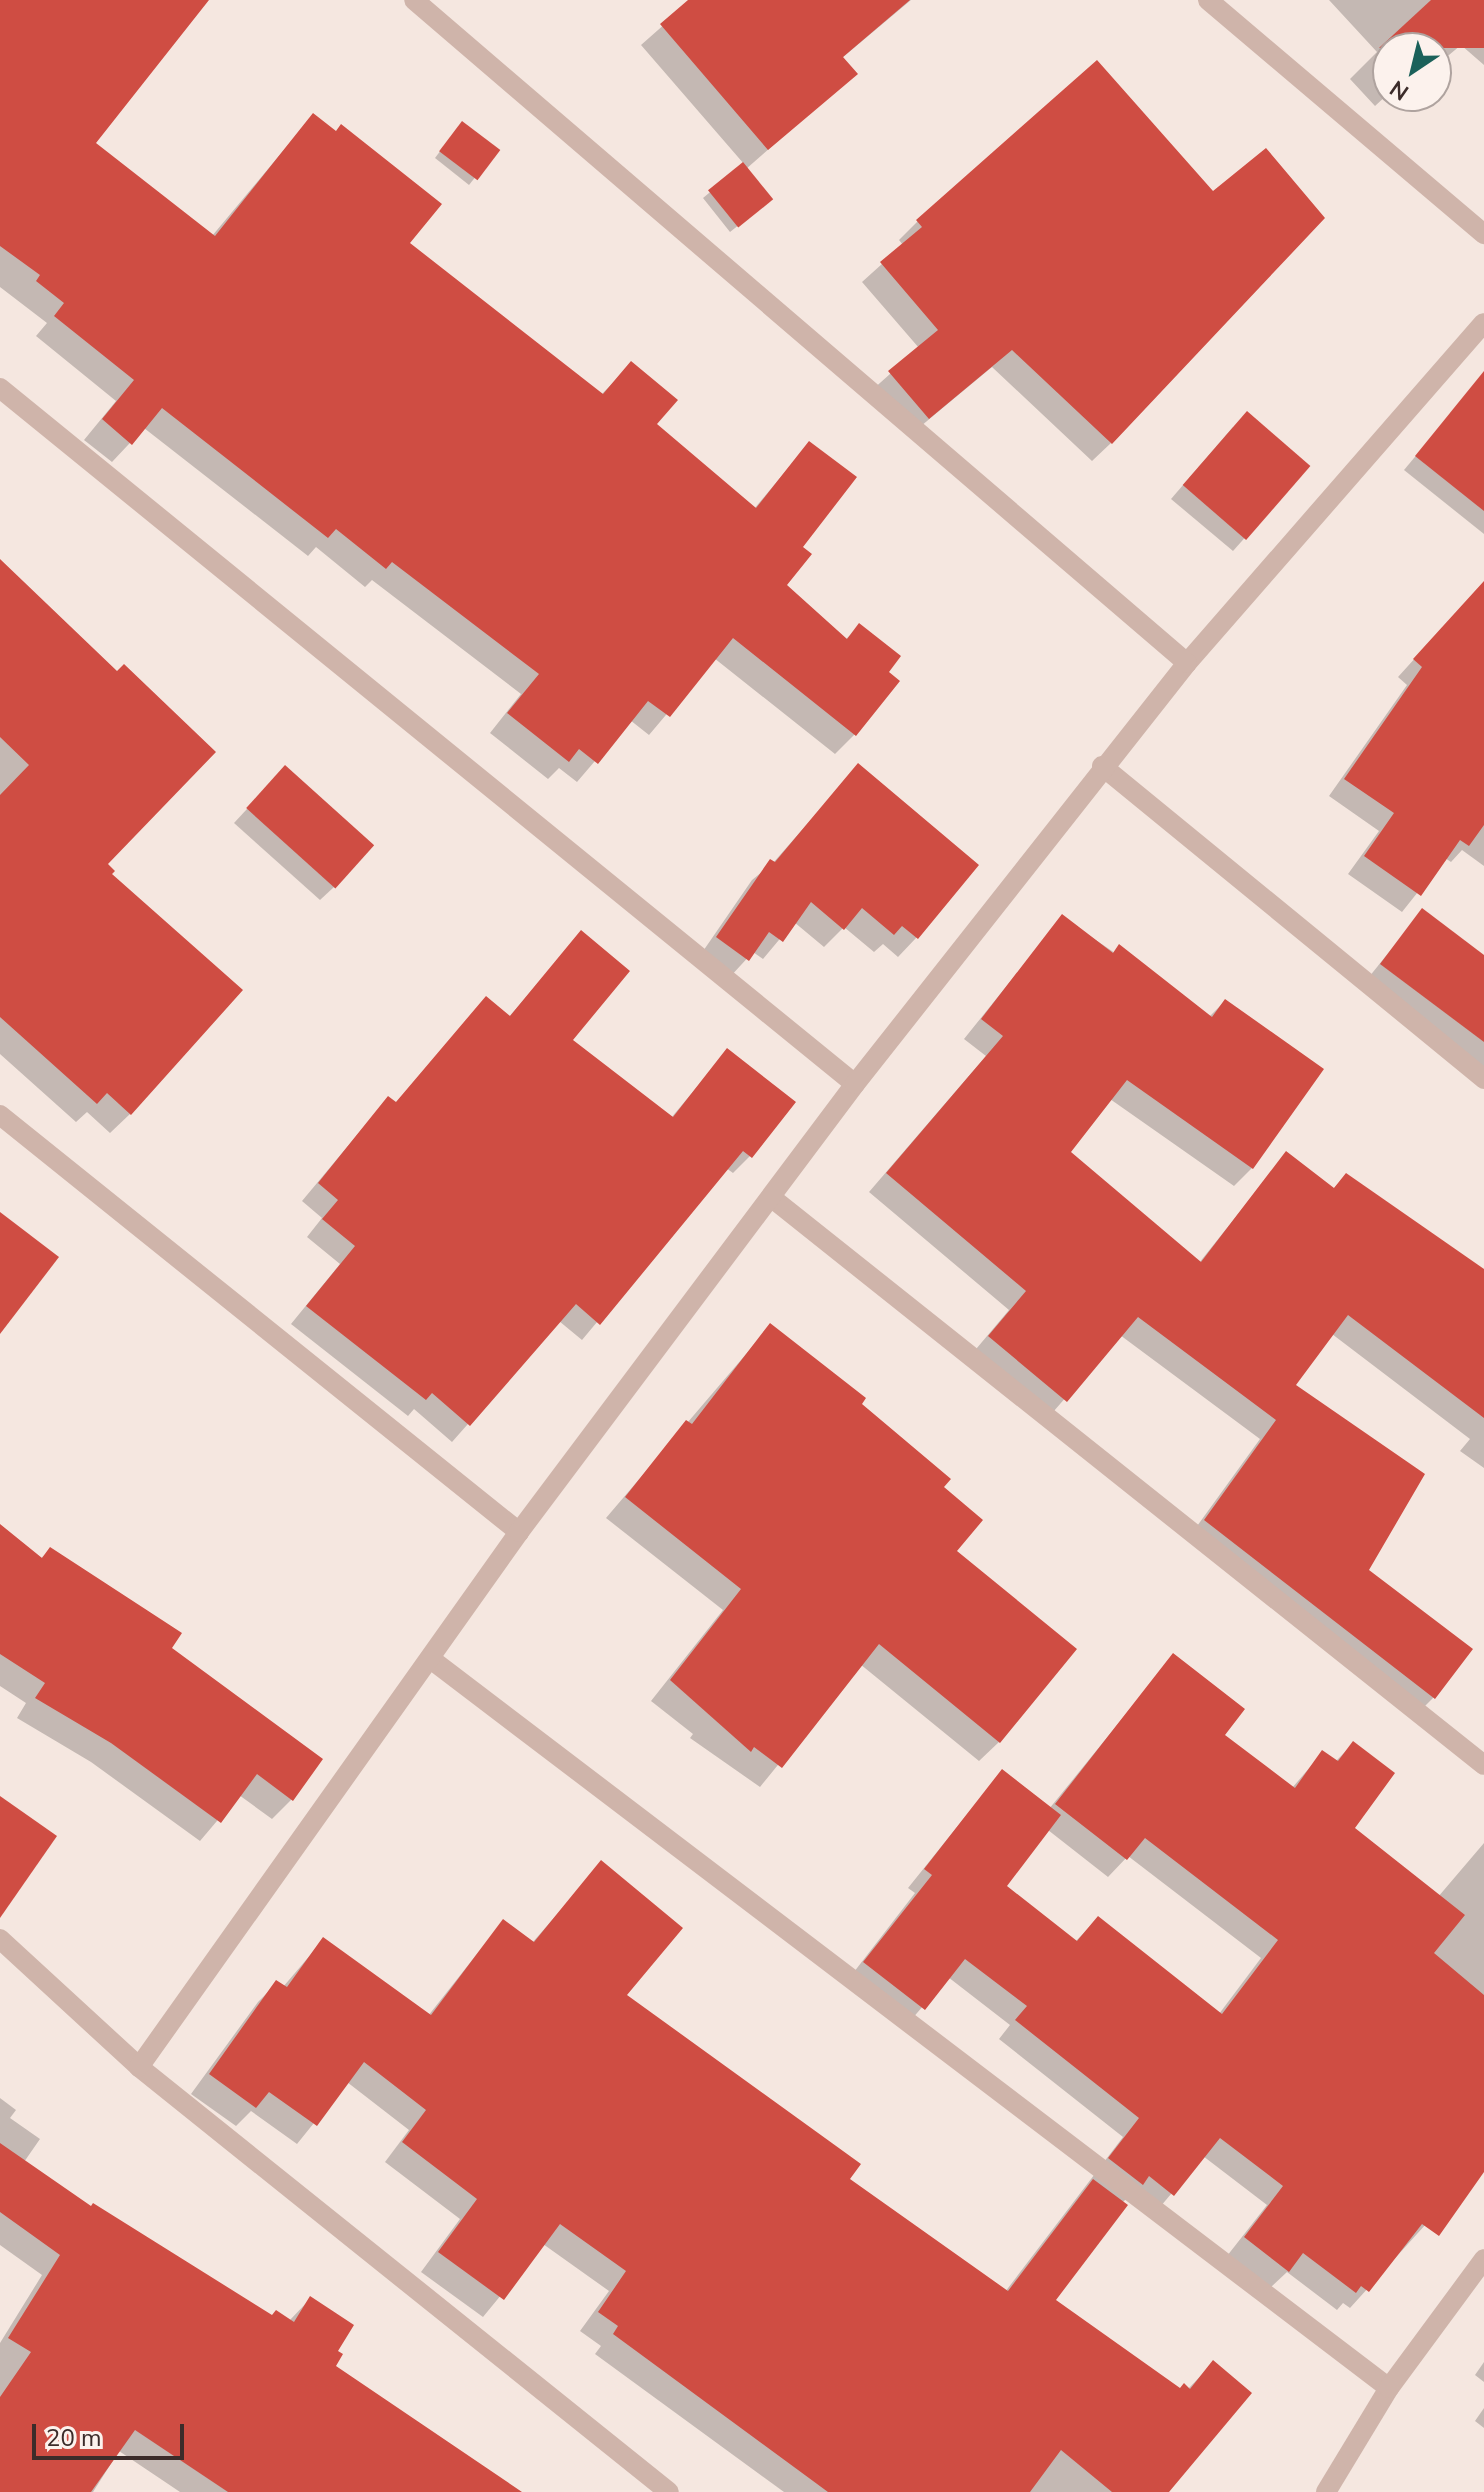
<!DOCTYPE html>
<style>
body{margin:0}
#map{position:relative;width:1484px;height:2492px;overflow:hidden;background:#f5e7e0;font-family:"Nunito Sans",sans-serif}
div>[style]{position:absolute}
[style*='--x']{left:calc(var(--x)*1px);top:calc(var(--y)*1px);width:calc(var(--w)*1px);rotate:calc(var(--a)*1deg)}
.shadow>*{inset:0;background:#0003}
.building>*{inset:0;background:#cf4d43;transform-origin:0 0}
.street>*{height:20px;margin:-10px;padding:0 10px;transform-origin:10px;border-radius:10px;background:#cfb4aa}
span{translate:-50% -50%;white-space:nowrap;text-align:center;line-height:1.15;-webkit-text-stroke:8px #fcf2ed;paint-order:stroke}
.north{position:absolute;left:1372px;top:32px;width:80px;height:80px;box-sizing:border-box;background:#fcf2ed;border:2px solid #afa39f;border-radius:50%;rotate:215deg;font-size:22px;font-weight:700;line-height:32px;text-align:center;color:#3c2c2a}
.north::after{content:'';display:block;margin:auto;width:28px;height:36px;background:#1b615a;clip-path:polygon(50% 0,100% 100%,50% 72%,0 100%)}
.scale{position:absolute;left:32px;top:2424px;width:152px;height:36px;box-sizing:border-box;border:4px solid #3c2c2a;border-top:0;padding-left:10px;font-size:24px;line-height:28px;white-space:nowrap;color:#3c2c2a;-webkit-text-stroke:6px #fcf2ed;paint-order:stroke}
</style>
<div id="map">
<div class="shadow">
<i style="clip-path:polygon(0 0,207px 0,94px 143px,212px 236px,313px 115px,408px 244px,601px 395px,631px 364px,654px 425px,754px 509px,809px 443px,800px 547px,784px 586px,845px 640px,860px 626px,886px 673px,897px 682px,854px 735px,835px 754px,714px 658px,649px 735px,630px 720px,577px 782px,559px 768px,548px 779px,490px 733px,521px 694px,372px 580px,365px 587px,316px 547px,308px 556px,144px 428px,112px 462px,84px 440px,116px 401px,36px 336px,47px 323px,0 287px)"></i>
<i style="clip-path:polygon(692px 0,911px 0,842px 58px,855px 73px,746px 169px,764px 205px,730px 232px,703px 198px,744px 164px,641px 45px)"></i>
<i style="clip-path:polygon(1329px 0,1484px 0,1484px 65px,1461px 45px,1443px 60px,1436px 48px,1388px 48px,1388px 94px,1375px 106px,1350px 79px,1377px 52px)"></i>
<i style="clip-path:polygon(456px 130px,497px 150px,469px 185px,435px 158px)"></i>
<i style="clip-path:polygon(918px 221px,1111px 443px,1092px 461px,992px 367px,909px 436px,871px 391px,919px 348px,862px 282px,903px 245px,899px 240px)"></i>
<i style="clip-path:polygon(1470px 391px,1484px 401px,1484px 534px,1404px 470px)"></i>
<i style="clip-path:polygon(1233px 427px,1308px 467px,1233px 551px,1171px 499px)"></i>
<i style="clip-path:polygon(1484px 582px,1484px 866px,1462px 850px,1451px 862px,1445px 858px,1402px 912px,1348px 874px,1379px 831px,1329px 796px,1407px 685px,1398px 677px)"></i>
<i style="clip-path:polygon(0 592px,109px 874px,130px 1114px,110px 1133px,87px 1112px,76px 1122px,0 1054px)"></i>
<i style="clip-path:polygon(858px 766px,977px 865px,916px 938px,898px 957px,883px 944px,874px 952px,844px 927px,824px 947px,794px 922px,763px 959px,753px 952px,729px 978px,699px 957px,752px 880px,773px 863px)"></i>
<i style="clip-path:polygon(272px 782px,334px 887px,320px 900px,234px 823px)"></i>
<i style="clip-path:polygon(1422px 911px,1484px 980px,1484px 1074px,1365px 982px)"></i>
<i style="clip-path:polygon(1062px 917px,1209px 1017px,1225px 1001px,1252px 1168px,1234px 1186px,1110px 1099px,1068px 1153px,1199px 1263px,1286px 1154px,1333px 1189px,1346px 1176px,1484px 1271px,1484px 1468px,1460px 1451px,1470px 1439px,1332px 1334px,1294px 1385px,1367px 1570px,1434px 1697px,1415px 1716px,1187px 1540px,1260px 1439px,1120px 1335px,1047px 1419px,971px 1355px,1009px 1310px,869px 1192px,986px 1056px,964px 1039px)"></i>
<i style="clip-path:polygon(581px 933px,570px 1041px,671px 1118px,727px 1051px,750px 1156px,733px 1173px,726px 1168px,582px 1340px,559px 1321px,452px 1442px,414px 1409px,408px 1416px,291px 1324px,340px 1264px,307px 1237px,322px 1218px,302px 1201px,388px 1098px,395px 1103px,508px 1018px)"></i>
<i style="clip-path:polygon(770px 1326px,942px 1487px,999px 1742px,979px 1761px,860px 1664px,760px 1787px,690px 1738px,693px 1734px,651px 1701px,723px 1610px,606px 1518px)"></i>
<i style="clip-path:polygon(0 1526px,40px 1559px,50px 1550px,170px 1648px,292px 1799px,272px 1819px,239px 1795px,200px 1841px,91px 1762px,17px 1718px,26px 1703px,0 1686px)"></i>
<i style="clip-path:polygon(evenodd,1173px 1656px,1223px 1735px,1292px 1788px,1323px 1752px,1336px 1761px,1353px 1744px,1352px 1828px,1438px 1897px,1484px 1843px,1484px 2160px,1350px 2308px,1343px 2303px,1337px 2310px,1287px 2272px,1270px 2288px,1227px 2256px,1267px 2205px,1203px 2156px,1155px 2213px,1131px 2194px,1122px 2203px,1053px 2301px,1179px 2390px,1188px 2389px,1213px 2363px,1167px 2492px,784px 2492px,595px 2354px,601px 2346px,580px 2331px,609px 2291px,543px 2244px,483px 2317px,421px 2272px,460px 2219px,385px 2162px,409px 2130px,347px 2082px,297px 2144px,251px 2111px,236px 2126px,191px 2094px,258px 2002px,277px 1983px,283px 1987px,323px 1940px,428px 2016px,503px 1921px,532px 1943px,602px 1863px,624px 1995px,847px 2179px,1005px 2292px,1123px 2137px,999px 2039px,1010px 2025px,948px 1977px,905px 2027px,847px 1981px,915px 1893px,908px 1888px,1002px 1771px,1049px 1809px,1173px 1656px,1048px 1830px,1108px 1877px,1128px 1856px,1261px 1958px,1219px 2014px,1098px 1918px,1075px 1942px,1004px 1886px,1048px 1830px)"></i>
<i style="clip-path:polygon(0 2098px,16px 2110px,10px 2118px,40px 2139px,24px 2162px,90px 2208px,271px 2317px,289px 2321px,310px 2299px,335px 2351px,333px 2366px,519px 2492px,180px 2492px,119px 2451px,93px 2492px,0 2492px,0 2343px,42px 2275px,0 2245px)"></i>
<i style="clip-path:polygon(1484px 2362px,1484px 2382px,1475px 2375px)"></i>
<i style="clip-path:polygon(1484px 2408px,1484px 2428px,1475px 2421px)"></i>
</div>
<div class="building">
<i style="clip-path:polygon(0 0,209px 0,96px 143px,215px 236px,313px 113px,336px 131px,341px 124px,442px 204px,410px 243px,603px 394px,631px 361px,678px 400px,657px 424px,756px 508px,809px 441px,857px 477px,803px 547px,812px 554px,787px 585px,847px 639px,859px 623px,901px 656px,889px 672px,900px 681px,856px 736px,733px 638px,670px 717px,648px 701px,598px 764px,579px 749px,569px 762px,507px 713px,539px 674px,392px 562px,386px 569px,336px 529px,328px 538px,162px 408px,132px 445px,102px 419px,134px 380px,54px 316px,64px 303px,36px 281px,40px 275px,0 246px)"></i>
<i style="clip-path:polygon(688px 0,910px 0,843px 57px,858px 74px,768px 150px,660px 24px)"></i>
<i style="clip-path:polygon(1431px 0,1484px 0,1484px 48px,1379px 48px)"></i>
<i style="clip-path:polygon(1097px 60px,1213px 191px,1266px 148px,1325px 218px,1112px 444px,1012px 350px,929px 419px,888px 371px,938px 330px,880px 262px,922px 227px,916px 220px)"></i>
<i style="left:462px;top:121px;width:48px;height:38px;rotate:37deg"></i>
<i style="left:743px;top:162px;width:48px;height:45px;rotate:51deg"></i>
<i style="clip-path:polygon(1484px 371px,1484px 511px,1415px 456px)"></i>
<i style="left:1247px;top:411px;width:84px;height:98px;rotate:41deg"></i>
<i style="clip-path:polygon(0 559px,117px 671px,124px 664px,216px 752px,108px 864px,115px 871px,112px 874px,243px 990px,131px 1115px,107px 1093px,97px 1104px,0 1017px,0 795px,29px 765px,0 737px)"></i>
<i style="clip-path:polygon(1484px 581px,1484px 825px,1469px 846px,1460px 840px,1421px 896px,1364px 856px,1394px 813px,1344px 779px,1422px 667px,1413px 659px)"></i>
<i style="clip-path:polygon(858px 763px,979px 865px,918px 939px,902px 926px,894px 935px,862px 908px,844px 930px,811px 902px,783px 942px,769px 932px,749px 961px,716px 937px,770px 859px,775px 862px)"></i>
<i style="left:285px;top:765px;width:120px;height:58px;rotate:42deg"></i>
<i style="clip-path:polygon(1422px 908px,1484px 955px,1484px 1042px,1380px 964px)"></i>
<i style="clip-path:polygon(1062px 914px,1113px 953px,1119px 944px,1212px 1017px,1225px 999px,1324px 1069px,1253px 1169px,1127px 1080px,1071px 1152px,1201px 1262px,1286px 1151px,1334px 1188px,1346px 1173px,1484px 1269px,1484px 1418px,1348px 1315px,1296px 1385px,1425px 1474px,1369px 1570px,1473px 1649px,1435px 1699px,1204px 1520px,1276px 1420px,1138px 1317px,1067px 1402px,988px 1336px,1026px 1291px,886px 1173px,1003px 1036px,981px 1019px)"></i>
<i style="clip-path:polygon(581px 930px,630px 971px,573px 1040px,673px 1117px,727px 1048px,796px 1102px,752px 1158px,743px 1151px,600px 1325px,576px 1304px,470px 1426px,432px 1393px,426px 1400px,306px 1306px,355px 1246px,322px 1219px,338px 1200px,318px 1183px,388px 1096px,396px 1102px,486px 996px,510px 1016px)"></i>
<i style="clip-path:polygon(0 1212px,59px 1257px,0 1334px)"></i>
<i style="clip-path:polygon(770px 1323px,866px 1398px,862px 1404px,951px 1479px,944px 1487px,983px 1520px,957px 1551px,1077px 1649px,1000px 1743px,879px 1644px,782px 1768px,754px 1747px,751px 1752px,670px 1680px,741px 1589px,625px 1497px,686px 1420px,692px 1424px)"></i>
<i style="clip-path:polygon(0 1524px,42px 1558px,50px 1547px,182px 1633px,172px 1648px,323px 1759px,293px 1801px,257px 1774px,221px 1823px,111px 1743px,35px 1698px,45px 1683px,0 1654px)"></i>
<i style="clip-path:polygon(1173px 1653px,1245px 1709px,1225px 1735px,1295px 1788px,1322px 1750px,1338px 1761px,1353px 1741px,1395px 1773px,1355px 1828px,1465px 1915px,1434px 1953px,1484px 1995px,1484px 2172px,1439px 2236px,1422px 2224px,1369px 2292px,1361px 2286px,1356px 2293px,1303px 2253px,1289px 2272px,1244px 2237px,1283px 2186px,1220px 2138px,1174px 2196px,1149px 2176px,1143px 2185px,1108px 2158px,1139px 2118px,1015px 2020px,1027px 2006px,965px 1959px,925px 2010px,863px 1962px,932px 1875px,924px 1869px,1002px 1769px,1061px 1815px,1007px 1886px,1077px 1941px,1098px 1916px,1222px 2014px,1278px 1940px,1145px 1838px,1127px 1860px,1055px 1804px)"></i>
<i style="clip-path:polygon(0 1796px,57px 1836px,0 1918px)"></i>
<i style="clip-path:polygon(601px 1860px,683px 1928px,627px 1995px,861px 2164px,850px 2179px,1008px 2291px,1093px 2179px,1128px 2205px,1056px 2300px,1180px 2388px,1184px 2383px,1190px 2389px,1213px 2360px,1252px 2393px,1169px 2492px,1112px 2492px,1061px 2450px,1030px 2492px,828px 2492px,613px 2334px,618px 2326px,598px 2312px,626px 2271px,560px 2224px,504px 2300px,438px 2252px,477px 2199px,402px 2142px,426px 2110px,364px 2062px,317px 2126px,269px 2092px,256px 2108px,209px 2074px,276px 1980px,287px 1987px,323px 1937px,431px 2015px,503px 1919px,534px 1942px)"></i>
<i style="clip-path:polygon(0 2143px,91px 2206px,93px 2203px,272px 2315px,276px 2310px,294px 2322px,310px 2296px,354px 2325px,338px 2351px,343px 2354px,336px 2366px,522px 2492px,228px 2492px,135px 2430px,91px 2492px,0 2492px,0 2397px,31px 2352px,8px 2338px,60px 2255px,0 2212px)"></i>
</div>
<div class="street">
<i style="--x:1208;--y:0;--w:362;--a:40.3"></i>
<i style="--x:0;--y:388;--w:1102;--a:39.15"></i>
<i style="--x:1187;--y:663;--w:451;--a:-48.9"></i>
<i style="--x:1102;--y:766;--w:494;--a:39.3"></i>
<i style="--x:0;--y:1115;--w:666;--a:38.78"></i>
<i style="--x:772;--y:1198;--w:910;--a:38.53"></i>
<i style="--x:432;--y:1660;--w:1202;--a:37.26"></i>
<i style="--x:0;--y:1939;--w:189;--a:42.6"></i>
<i style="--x:139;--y:2067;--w:679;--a:38.73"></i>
<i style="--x:139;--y:2067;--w:656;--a:-54.61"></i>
<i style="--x:519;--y:1532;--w:560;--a:-53.13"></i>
<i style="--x:855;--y:1084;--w:536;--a:-51.74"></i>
<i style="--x:1187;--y:663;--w:1018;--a:-139.38"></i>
<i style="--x:1326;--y:2492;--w:122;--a:-58.8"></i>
<i style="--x:1389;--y:2388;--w:160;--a:-53.6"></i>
</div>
<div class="north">N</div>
<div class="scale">20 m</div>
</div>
